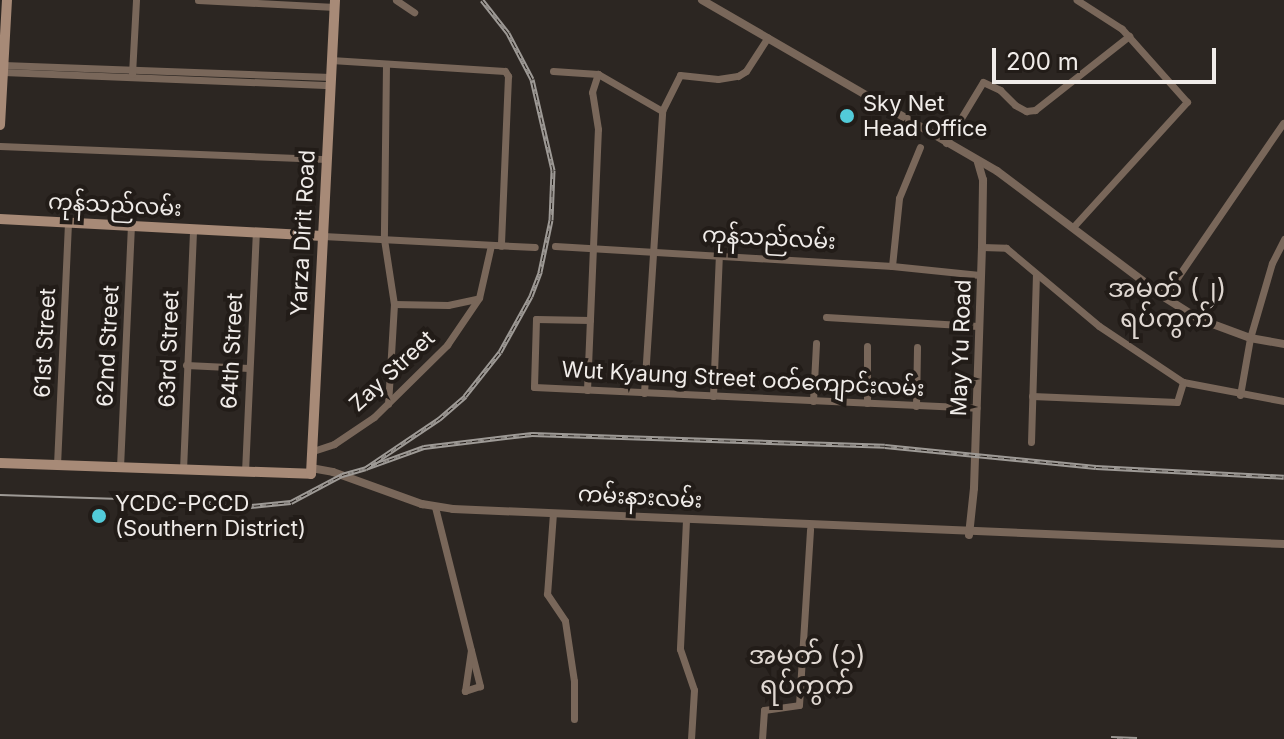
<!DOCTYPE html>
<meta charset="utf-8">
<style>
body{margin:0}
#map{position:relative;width:1284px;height:739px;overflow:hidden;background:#2c2622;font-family:Inter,"Noto Sans Myanmar",sans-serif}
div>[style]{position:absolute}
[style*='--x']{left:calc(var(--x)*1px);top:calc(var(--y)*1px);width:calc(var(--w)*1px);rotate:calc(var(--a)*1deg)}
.minor>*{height:7px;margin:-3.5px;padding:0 3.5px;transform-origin:3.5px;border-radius:3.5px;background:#79675a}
.tertiary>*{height:8px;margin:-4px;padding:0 4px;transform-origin:4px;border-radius:4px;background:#79675a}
.secondary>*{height:10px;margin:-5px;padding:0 5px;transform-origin:5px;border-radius:5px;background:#a78a77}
.tram>*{height:2px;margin:-1px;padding:0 1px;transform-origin:1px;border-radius:1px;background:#9e9a96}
.rail>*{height:5px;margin-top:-2.5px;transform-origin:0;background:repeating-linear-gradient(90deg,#221c18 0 6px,#9e9a96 0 12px);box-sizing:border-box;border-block:2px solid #9e9a96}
.dots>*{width:22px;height:22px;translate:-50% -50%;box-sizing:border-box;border:4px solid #221c18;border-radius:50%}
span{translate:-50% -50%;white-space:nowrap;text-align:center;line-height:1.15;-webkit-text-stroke:8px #221c18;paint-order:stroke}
.poi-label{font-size:22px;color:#f0ece9}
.left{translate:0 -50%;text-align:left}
.street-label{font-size:22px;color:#f0ece9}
.quarter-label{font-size:26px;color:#dfd7d1}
.scale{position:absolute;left:992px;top:48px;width:224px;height:36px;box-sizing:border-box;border:4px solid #f0ece9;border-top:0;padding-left:10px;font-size:24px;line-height:28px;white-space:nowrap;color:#f0ece9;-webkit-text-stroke:6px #221c18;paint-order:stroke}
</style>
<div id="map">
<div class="minor">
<i style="--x:198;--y:0;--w:137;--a:2.9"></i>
<i style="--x:396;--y:0;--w:22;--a:34"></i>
<i style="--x:331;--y:60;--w:174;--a:3.6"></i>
<i style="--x:505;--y:71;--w:6;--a:59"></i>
<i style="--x:508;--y:76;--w:170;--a:92.4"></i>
<i style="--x:3;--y:65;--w:328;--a:2.1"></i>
<i style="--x:386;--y:65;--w:174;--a:90.7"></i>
<i style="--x:384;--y:239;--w:66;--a:81.3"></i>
<i style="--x:394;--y:304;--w:100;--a:93.4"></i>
<i style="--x:553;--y:71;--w:45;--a:3.8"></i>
<i style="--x:598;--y:74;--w:74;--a:30"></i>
<i style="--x:3;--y:72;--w:328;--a:2.3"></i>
<i style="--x:132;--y:74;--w:74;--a:-86.9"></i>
<i style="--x:946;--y:143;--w:71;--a:-58.8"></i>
<i style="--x:983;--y:82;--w:19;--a:25"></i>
<i style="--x:1000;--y:90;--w:21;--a:45"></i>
<i style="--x:1015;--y:105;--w:13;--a:29"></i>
<i style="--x:1026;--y:111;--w:9;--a:-6"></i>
<i style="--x:1035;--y:110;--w:120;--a:-38.2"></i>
<i style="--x:0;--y:146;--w:327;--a:2.3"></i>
<i style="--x:1074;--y:226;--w:168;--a:-47.7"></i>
<i style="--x:1187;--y:102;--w:98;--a:-131.7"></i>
<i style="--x:1122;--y:29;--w:54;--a:-147.2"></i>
<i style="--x:323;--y:236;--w:212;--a:3"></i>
<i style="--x:555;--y:246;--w:338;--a:3.4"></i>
<i style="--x:892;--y:266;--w:88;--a:5.8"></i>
<i style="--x:982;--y:247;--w:24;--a:2"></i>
<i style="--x:1006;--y:248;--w:121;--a:40"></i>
<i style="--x:1099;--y:326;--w:101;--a:33.7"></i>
<i style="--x:1183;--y:382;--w:103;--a:10.7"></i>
<i style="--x:892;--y:266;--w:68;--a:-84.1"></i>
<i style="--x:899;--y:198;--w:55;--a:-67.6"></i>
<i style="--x:1164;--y:297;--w:211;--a:-55.6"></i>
<i style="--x:394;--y:304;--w:54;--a:1.1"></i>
<i style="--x:448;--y:305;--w:30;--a:-12"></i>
<i style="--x:826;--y:317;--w:152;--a:3.4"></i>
<i style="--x:590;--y:320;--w:54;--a:-178.9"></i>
<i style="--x:536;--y:319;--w:68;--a:91.7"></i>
<i style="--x:534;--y:387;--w:443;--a:2.7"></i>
<i style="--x:867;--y:346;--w:57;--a:90"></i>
<i style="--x:186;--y:365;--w:63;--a:2.7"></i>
<i style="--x:587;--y:390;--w:261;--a:-87.6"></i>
<i style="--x:598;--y:129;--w:37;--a:-99"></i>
<i style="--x:592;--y:92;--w:19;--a:-72"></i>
<i style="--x:644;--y:393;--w:283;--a:-86.3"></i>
<i style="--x:662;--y:111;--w:40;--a:-63.4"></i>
<i style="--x:680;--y:75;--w:38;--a:6"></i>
<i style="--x:718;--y:79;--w:20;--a:-9"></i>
<i style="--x:738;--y:76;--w:9;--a:-32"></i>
<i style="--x:746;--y:71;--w:40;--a:-57.1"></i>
<i style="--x:1240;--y:395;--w:58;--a:-80"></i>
<i style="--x:1250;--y:338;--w:78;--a:-73.7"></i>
<i style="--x:1272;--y:263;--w:27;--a:-63"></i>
<i style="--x:713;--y:396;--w:141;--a:-87.6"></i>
<i style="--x:1032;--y:396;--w:145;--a:2.4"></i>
<i style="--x:1177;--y:402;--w:21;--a:-73"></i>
<i style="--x:813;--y:401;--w:58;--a:-87"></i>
<i style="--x:916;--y:406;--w:59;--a:-89"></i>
<i style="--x:1031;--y:442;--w:168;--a:-88.3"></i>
<i style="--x:313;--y:451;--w:22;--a:-18"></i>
<i style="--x:334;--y:444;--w:48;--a:-34"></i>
<i style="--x:374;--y:417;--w:103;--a:-44.6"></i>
<i style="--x:447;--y:345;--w:57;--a:-55.8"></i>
<i style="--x:479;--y:298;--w:54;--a:-77.2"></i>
<i style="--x:57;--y:465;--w:243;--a:-87.4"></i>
<i style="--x:120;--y:467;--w:241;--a:-87.4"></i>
<i style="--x:183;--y:470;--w:241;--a:-87.6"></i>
<i style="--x:245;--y:472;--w:240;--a:-87.4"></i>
<i style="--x:435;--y:507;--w:185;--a:75.9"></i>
<i style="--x:480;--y:686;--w:16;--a:162"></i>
<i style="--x:465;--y:691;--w:41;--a:-81.7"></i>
<i style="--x:553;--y:513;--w:81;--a:94.2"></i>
<i style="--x:547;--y:594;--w:32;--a:56"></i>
<i style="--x:565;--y:621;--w:61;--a:81.5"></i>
<i style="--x:574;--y:681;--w:38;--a:90"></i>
<i style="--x:686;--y:520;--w:129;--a:92.7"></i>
<i style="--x:680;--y:649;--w:43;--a:71.1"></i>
<i style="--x:694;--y:690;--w:49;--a:93.5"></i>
<i style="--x:762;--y:739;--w:29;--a:-86"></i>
<i style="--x:764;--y:710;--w:35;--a:-8"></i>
<i style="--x:799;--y:705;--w:176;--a:-86.4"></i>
</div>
<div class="tertiary">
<i style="--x:702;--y:0;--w:341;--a:30.1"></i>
<i style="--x:997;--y:171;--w:209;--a:37"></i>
<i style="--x:1164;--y:297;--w:41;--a:32.2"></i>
<i style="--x:1199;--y:319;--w:54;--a:20.4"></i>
<i style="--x:1250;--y:338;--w:35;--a:10"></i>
<i style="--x:311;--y:468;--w:22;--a:10"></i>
<i style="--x:333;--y:472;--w:95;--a:19.8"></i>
<i style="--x:422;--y:504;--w:31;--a:9"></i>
<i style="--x:453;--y:509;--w:832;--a:2.41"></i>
<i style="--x:969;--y:535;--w:47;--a:-83.9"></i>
<i style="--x:974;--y:488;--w:241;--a:-88.1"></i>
<i style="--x:982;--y:247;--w:67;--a:-89.1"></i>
<i style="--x:983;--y:180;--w:19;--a:-106"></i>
</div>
<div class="secondary">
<i style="--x:0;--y:125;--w:125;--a:-86.8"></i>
<i style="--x:0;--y:219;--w:323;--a:3"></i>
<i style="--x:0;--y:463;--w:311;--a:2"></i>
<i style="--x:311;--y:474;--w:475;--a:-87.1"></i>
</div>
<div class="tram">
<i style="--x:0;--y:495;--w:150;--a:1.9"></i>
</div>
<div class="rail">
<i style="--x:366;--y:468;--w:62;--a:-19.9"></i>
<i style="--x:424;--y:447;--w:109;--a:-6.9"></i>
<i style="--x:532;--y:434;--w:353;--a:1.9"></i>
<i style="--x:885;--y:446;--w:212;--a:5.7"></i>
<i style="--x:1096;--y:467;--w:188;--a:3"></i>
<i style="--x:150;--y:500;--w:61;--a:2.8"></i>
<i style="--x:211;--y:503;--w:20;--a:15"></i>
<i style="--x:230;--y:508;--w:61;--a:-5.6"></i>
<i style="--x:291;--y:502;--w:58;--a:-27.9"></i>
<i style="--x:342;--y:475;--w:25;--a:-16"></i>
<i style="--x:366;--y:468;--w:88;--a:-33.9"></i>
<i style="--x:439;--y:419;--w:35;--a:-41"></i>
<i style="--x:465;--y:396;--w:56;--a:-51.5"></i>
<i style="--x:500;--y:352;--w:64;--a:-61"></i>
<i style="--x:531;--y:296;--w:26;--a:-69"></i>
<i style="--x:540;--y:272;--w:53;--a:-78.1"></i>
<i style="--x:551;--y:220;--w:50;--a:-87.7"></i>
<i style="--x:553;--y:170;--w:93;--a:-103"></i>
<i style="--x:532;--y:79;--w:52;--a:-117.6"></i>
<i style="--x:508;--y:33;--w:42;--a:-128.2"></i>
<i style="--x:1111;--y:738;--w:26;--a:2"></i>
</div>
<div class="dots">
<i style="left:847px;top:116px;background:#52cbd9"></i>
<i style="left:99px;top:516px;background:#52cbd9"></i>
</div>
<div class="poi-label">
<span class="left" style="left:863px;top:116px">Sky Net<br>Head Office</span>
<span class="left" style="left:115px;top:516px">YCDC-PCCD<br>(Southern District)</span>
</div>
<div class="street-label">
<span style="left:115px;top:205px;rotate:3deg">ကုန်သည်လမ်း</span>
<span style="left:303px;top:233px;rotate:-87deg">Yarza Dirit Road</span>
<span style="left:769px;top:238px;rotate:3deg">ကုန်သည်လမ်း</span>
<span style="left:45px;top:343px;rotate:-87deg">61st Street</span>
<span style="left:108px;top:346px;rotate:-87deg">62nd Street</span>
<span style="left:961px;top:348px;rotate:-88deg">May Yu Road</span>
<span style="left:169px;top:349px;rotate:-88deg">63rd Street</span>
<span style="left:232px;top:351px;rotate:-87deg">64th Street</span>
<span style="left:392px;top:371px;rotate:-43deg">Zay Street</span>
<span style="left:743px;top:379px;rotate:3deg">Wut Kyaung Street ဝတ်ကျောင်းလမ်း</span>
<span style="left:640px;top:497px;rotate:3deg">ကမ်းနားလမ်း</span>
</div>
<div class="quarter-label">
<span style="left:1167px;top:303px">အမှတ် (၂)<br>ရပ်ကွက်</span>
<span style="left:807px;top:670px">အမှတ် (၁)<br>ရပ်ကွက်</span>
</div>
<div class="scale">200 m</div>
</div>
